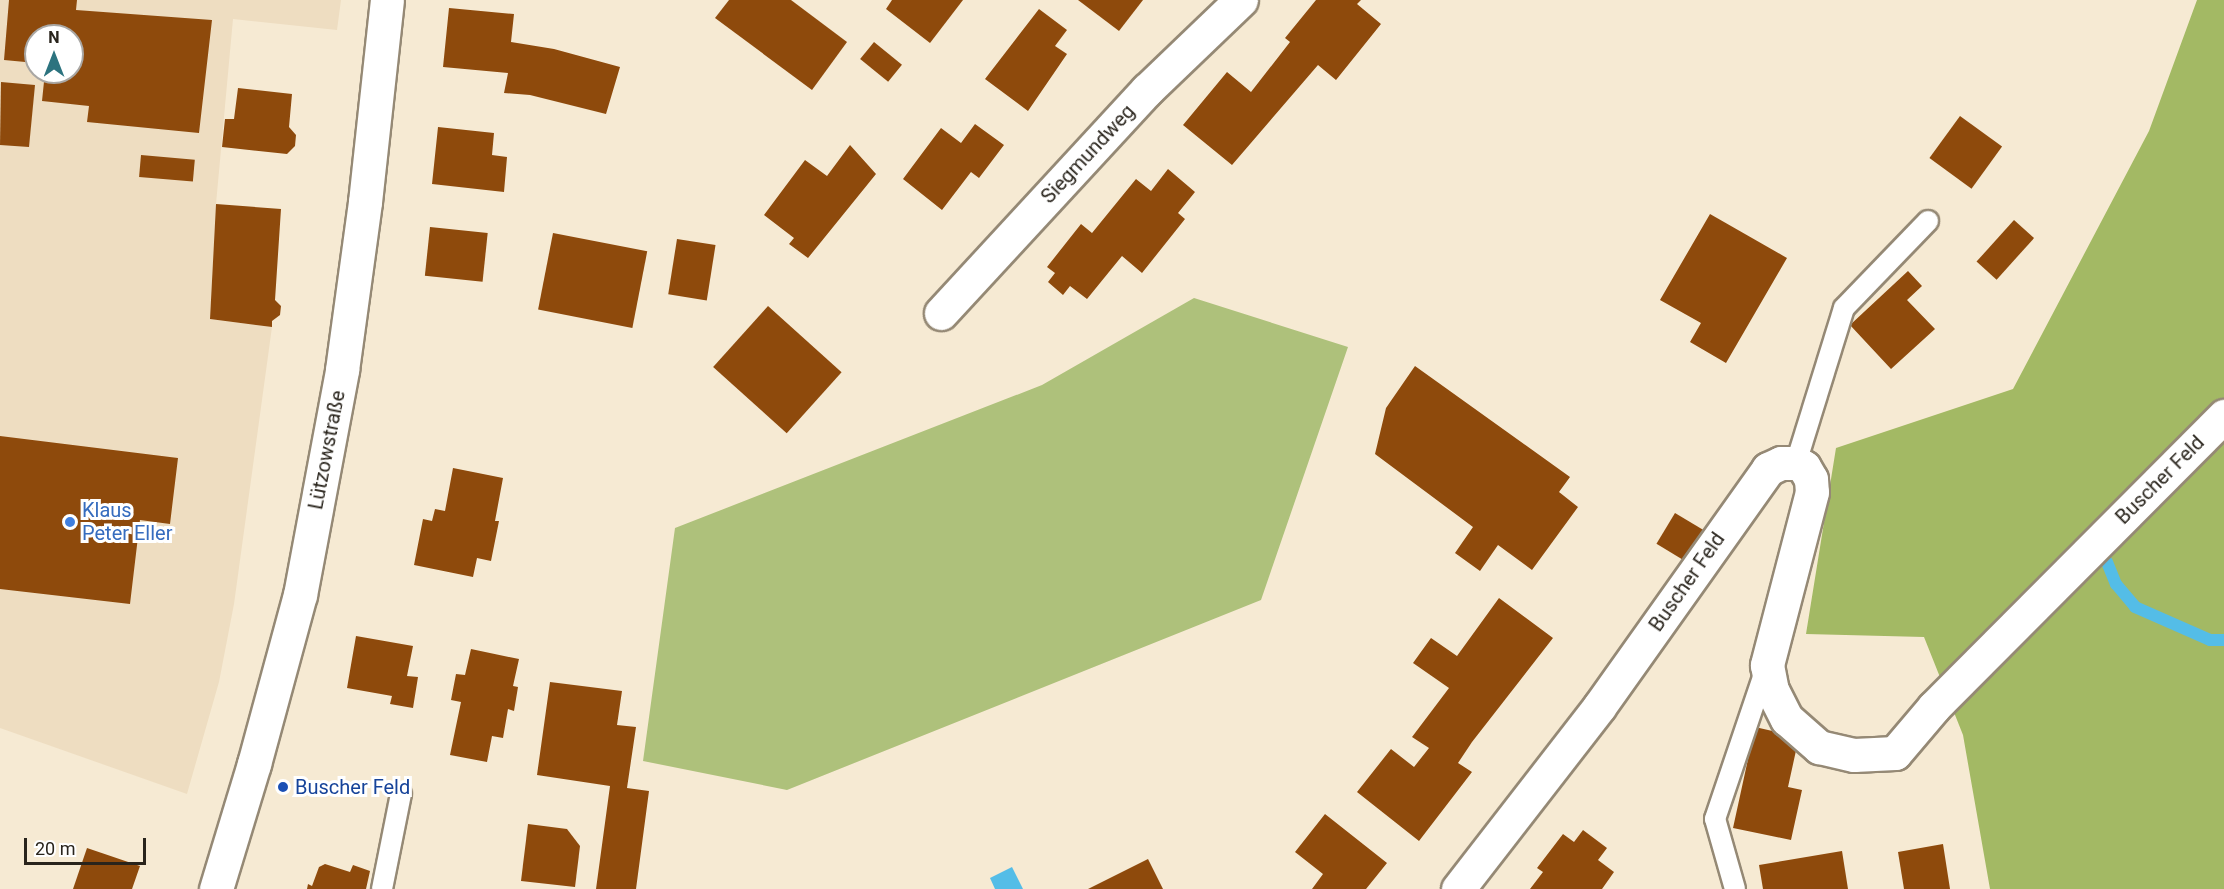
<!DOCTYPE html>
<meta charset="utf-8">
<style>
body{margin:0}
#map{position:relative;width:2224px;height:889px;overflow:hidden;background:#f6ead3;font-family:Roboto,sans-serif}
div>[style]{position:absolute}
[style*='--x']{left:calc(var(--x)*1px);top:calc(var(--y)*1px);width:calc(var(--w)*1px);rotate:calc(var(--a)*1deg)}
.built>*{inset:0;background:#eeddc1}
.green>*{inset:0;background:#aec17b}
.forest>*{inset:0;background:#a3b964}
.water>*{inset:0;background:#54bde7}
.stream>*{height:12px;margin:-6px;padding:0 6px;transform-origin:6px;border-radius:6px;background:#54bde7}
.building>*{inset:0;background:#8e4a0c;transform-origin:0 0}
.roads{filter:drop-shadow(2px 0 #958975) drop-shadow(-2px 0 #958975) drop-shadow(0 2px #958975) drop-shadow(0 -2px #958975)}
.service>*{height:20px;margin:-10px;padding:0 10px;transform-origin:10px;border-radius:10px;background:#fff}
.minor>*{height:33px;margin:-16.5px;padding:0 16.5px;transform-origin:16.5px;border-radius:16.5px;background:#fff}
.dots>*{width:16px;height:16px;translate:-50% -50%;box-sizing:border-box;border:3px solid #fff;border-radius:50%}
span{translate:-50% -50%;white-space:nowrap;text-align:center;line-height:1.15;-webkit-text-stroke:6px #fff;paint-order:stroke}
.street-label{font-size:20px;color:#29241c}
.shop-label{font-size:20px;color:#366cbe}
.left{translate:0 -50%;text-align:left}
.transit-label{font-size:20px;color:#164399}
.north{position:absolute;left:24px;top:24px;width:60px;height:60px;box-sizing:border-box;background:#fff;border:2px solid #a9a7a4;border-radius:50%;rotate:0deg;font-size:16px;font-weight:700;line-height:24px;text-align:center;color:#29241c}
.north::after{content:'';display:block;margin:auto;width:21px;height:27px;background:#2c737f;clip-path:polygon(50% 0,100% 100%,50% 72%,0 100%)}
.scale{position:absolute;left:24px;top:838px;width:122px;height:27px;box-sizing:border-box;border:3px solid #29241c;border-top:0;padding-left:8px;font-size:18px;line-height:21px;white-space:nowrap;color:#29241c;-webkit-text-stroke:4px #fff;paint-order:stroke}
</style>
<div id="map">
<div class="built">
<i style="clip-path:polygon(evenodd,0 0,341px 0,337px 30px,233px 19px,216px 204px,210px 319px,272px 327px,234px 604px,219px 682px,187px 794px,0 728px,0 0,36px 36px,72px 36px,72px 72px,36px 72px,36px 36px)"></i>
</div>
<div class="green">
<i style="clip-path:polygon(1194px 298px,1348px 347px,1261px 600px,787px 790px,643px 761px,675px 528px,1042px 385px)"></i>
</div>
<div class="forest">
<i style="clip-path:polygon(2197px 0,2224px 0,2224px 889px,1990px 889px,1963px 735px,1924px 637px,1806px 634px,1836px 448px,2013px 389px,2149px 131px)"></i>
</div>
<div class="water">
<i style="clip-path:polygon(1012px 867px,1023px 889px,995px 889px,990px 878px)"></i>
</div>
<div class="stream">
<i style="--x:2107;--y:562;--w:24;--a:68"></i>
<i style="--x:2116;--y:584;--w:30;--a:50"></i>
<i style="--x:2135;--y:607;--w:82;--a:23.7"></i>
<i style="--x:2210;--y:640;--w:14;--a:0"></i>
</div>
<div class="building">
<i style="clip-path:polygon(9px 0,77px 0,76px 10px,212px 20px,199px 133px,87px 122px,89px 106px,42px 101px,45px 72px,72px 72px,72px 36px,36px 36px,36px 63px,4px 60px)"></i>
<i style="clip-path:polygon(729px 0,791px 0,847px 42px,812px 90px,715px 18px)"></i>
<i style="clip-path:polygon(892px 0,963px 0,930px 43px,886px 9px)"></i>
<i style="clip-path:polygon(1078px 0,1143px 0,1119px 31px)"></i>
<i style="clip-path:polygon(1316px 0,1361px 0,1357px 4px,1381px 24px,1336px 80px,1318px 65px,1232px 165px,1183px 125px,1227px 72px,1251px 92px,1290px 42px,1285px 38px)"></i>
<i style="clip-path:polygon(449px 8px,514px 14px,511px 42px,554px 49px,620px 67px,606px 114px,530px 95px,504px 93px,508px 73px,443px 67px)"></i>
<i style="clip-path:polygon(1039px 9px,1067px 30px,1055px 46px,1067px 54px,1028px 111px,985px 79px)"></i>
<i style="left:874px;top:42px;width:36px;height:22px;rotate:39deg"></i>
<i style="clip-path:polygon(1px 82px,35px 85px,29px 147px,0 145px)"></i>
<i style="clip-path:polygon(238px 88px,292px 94px,289px 127px,296px 135px,295px 146px,287px 154px,222px 147px,225px 119px,234px 119px)"></i>
<i style="left:1960px;top:116px;width:52px;height:52px;rotate:36deg"></i>
<i style="clip-path:polygon(975px 124px,1004px 145px,979px 178px,971px 172px,942px 210px,903px 179px,941px 128px,961px 143px)"></i>
<i style="clip-path:polygon(438px 127px,494px 133px,492px 155px,507px 157px,504px 192px,432px 184px)"></i>
<i style="clip-path:polygon(850px 145px,876px 174px,808px 258px,789px 244px,794px 238px,764px 215px,805px 160px,827px 176px)"></i>
<i style="left:141px;top:155px;width:54px;height:22px;rotate:5deg"></i>
<i style="clip-path:polygon(1168px 169px,1195px 192px,1178px 213px,1185px 219px,1142px 273px,1122px 256px,1087px 299px,1070px 286px,1063px 295px,1048px 282px,1055px 273px,1047px 267px,1081px 224px,1092px 233px,1136px 179px,1151px 191px)"></i>
<i style="clip-path:polygon(216px 204px,281px 209px,275px 300px,281px 306px,280px 315px,272px 321px,272px 327px,210px 319px)"></i>
<i style="clip-path:polygon(1710px 214px,1787px 258px,1726px 363px,1690px 342px,1701px 323px,1660px 300px)"></i>
<i style="left:2014px;top:220px;width:27px;height:56px;rotate:42deg"></i>
<i style="left:430px;top:227px;width:58px;height:49px;rotate:6deg"></i>
<i style="left:553px;top:233px;width:96px;height:78px;rotate:11deg"></i>
<i style="left:677px;top:239px;width:39px;height:56px;rotate:9deg"></i>
<i style="clip-path:polygon(1908px 271px,1922px 286px,1907px 300px,1935px 329px,1891px 369px,1850px 325px)"></i>
<i style="left:768px;top:306px;width:99px;height:82px;rotate:42deg"></i>
<i style="clip-path:polygon(1415px 366px,1570px 477px,1559px 492px,1578px 507px,1532px 570px,1498px 545px,1480px 571px,1455px 553px,1473px 527px,1375px 454px,1386px 408px)"></i>
<i style="clip-path:polygon(0 436px,178px 458px,170px 524px,140px 520px,130px 604px,0 589px)"></i>
<i style="clip-path:polygon(453px 468px,503px 478px,495px 521px,499px 521px,491px 561px,477px 558px,473px 577px,414px 565px,423px 519px,432px 521px,435px 509px,445px 511px)"></i>
<i style="left:1675px;top:513px;width:39px;height:36px;rotate:31deg"></i>
<i style="clip-path:polygon(1499px 598px,1553px 638px,1472px 742px,1458px 763px,1472px 772px,1419px 841px,1357px 792px,1391px 749px,1414px 767px,1429px 748px,1412px 737px,1449px 688px,1413px 663px,1431px 638px,1457px 656px)"></i>
<i style="clip-path:polygon(356px 636px,413px 646px,407px 676px,418px 677px,413px 708px,390px 704px,392px 696px,347px 688px)"></i>
<i style="clip-path:polygon(471px 649px,519px 659px,513px 686px,518px 687px,514px 711px,508px 709px,503px 738px,492px 736px,487px 762px,450px 755px,461px 702px,451px 700px,456px 674px,465px 675px)"></i>
<i style="clip-path:polygon(550px 682px,622px 691px,617px 725px,636px 727px,627px 788px,649px 791px,636px 889px,596px 889px,610px 786px,537px 775px)"></i>
<i style="clip-path:polygon(1755px 727px,1799px 737px,1788px 787px,1802px 790px,1791px 840px,1733px 828px)"></i>
<i style="clip-path:polygon(1325px 814px,1387px 863px,1366px 889px,1312px 889px,1323px 874px,1295px 852px)"></i>
<i style="clip-path:polygon(528px 824px,567px 829px,580px 846px,575px 887px,521px 881px)"></i>
<i style="clip-path:polygon(1583px 830px,1607px 848px,1598px 860px,1614px 872px,1602px 889px,1530px 889px,1543px 872px,1537px 868px,1563px 834px,1574px 842px)"></i>
<i style="clip-path:polygon(1943px 844px,1950px 889px,1904px 889px,1898px 852px)"></i>
<i style="clip-path:polygon(87px 848px,140px 866px,132px 889px,73px 889px)"></i>
<i style="clip-path:polygon(1842px 851px,1848px 889px,1763px 889px,1759px 865px)"></i>
<i style="clip-path:polygon(1148px 859px,1163px 889px,1088px 889px)"></i>
<i style="clip-path:polygon(325px 864px,350px 872px,353px 865px,370px 871px,366px 889px,307px 889px,308px 884px,312px 886px,319px 867px)"></i>
</div>
<div class="roads">
<div class="service">
<i style="--x:1796;--y:463;--w:162;--a:-72.8"></i>
<i style="--x:1844;--y:308;--w:121;--a:-46"></i>
<i style="--x:382;--y:889;--w:97;--a:-78.7"></i>
<i style="--x:1735;--y:889;--w:73;--a:-105.9"></i>
<i style="--x:1715;--y:819;--w:156;--a:-71.3"></i>
</div>
<div class="minor">
<i style="--x:941;--y:313;--w:304;--a:-47.3"></i>
<i style="--x:1147;--y:90;--w:130;--a:-43.8"></i>
<i style="--x:216;--y:889;--w:131;--a:-73.1"></i>
<i style="--x:254;--y:764;--w:175;--a:-74.8"></i>
<i style="--x:300;--y:595;--w:229;--a:-79.4"></i>
<i style="--x:342;--y:370;--w:170;--a:-82.2"></i>
<i style="--x:365;--y:202;--w:203;--a:-83.8"></i>
<i style="--x:1458;--y:889;--w:230;--a:-52.2"></i>
<i style="--x:1599;--y:707;--w:292;--a:-54.6"></i>
<i style="--x:1768;--y:469;--w:14;--a:-25"></i>
<i style="--x:1781;--y:463;--w:15;--a:0"></i>
<i style="--x:1796;--y:463;--w:9;--a:27"></i>
<i style="--x:1804;--y:467;--w:14;--a:60"></i>
<i style="--x:1811;--y:479;--w:13;--a:86"></i>
<i style="--x:1812;--y:492;--w:179;--a:104.6"></i>
<i style="--x:1767;--y:665;--w:25;--a:79"></i>
<i style="--x:1772;--y:690;--w:33;--a:63"></i>
<i style="--x:1787;--y:719;--w:43;--a:41.2"></i>
<i style="--x:1819;--y:747;--w:36;--a:13"></i>
<i style="--x:1854;--y:755;--w:41;--a:-2.8"></i>
<i style="--x:1895;--y:753;--w:60;--a:-49.7"></i>
<i style="--x:1934;--y:707;--w:411;--a:-45.1"></i>
</div>
</div>
<div class="dots">
<i style="left:70px;top:522px;background:#3f7fe0"></i>
<i style="left:283px;top:787px;background:#1a4fb4"></i>
</div>
<div class="street-label">
<span style="left:1088px;top:154px;rotate:-47deg">Siegmundweg</span>
<span style="left:327px;top:450px;rotate:-79deg">Lützowstraße</span>
<span style="left:2160px;top:480px;rotate:-45deg">Buscher Feld</span>
<span style="left:1687px;top:582px;rotate:-55deg">Buscher Feld</span>
</div>
<div class="shop-label">
<span class="left" style="left:82px;top:522px">Klaus<br>Peter Eller</span>
</div>
<div class="transit-label">
<span class="left" style="left:295px;top:787px">Buscher Feld</span>
</div>
<div class="north">N</div>
<div class="scale">20 m</div>
</div>
